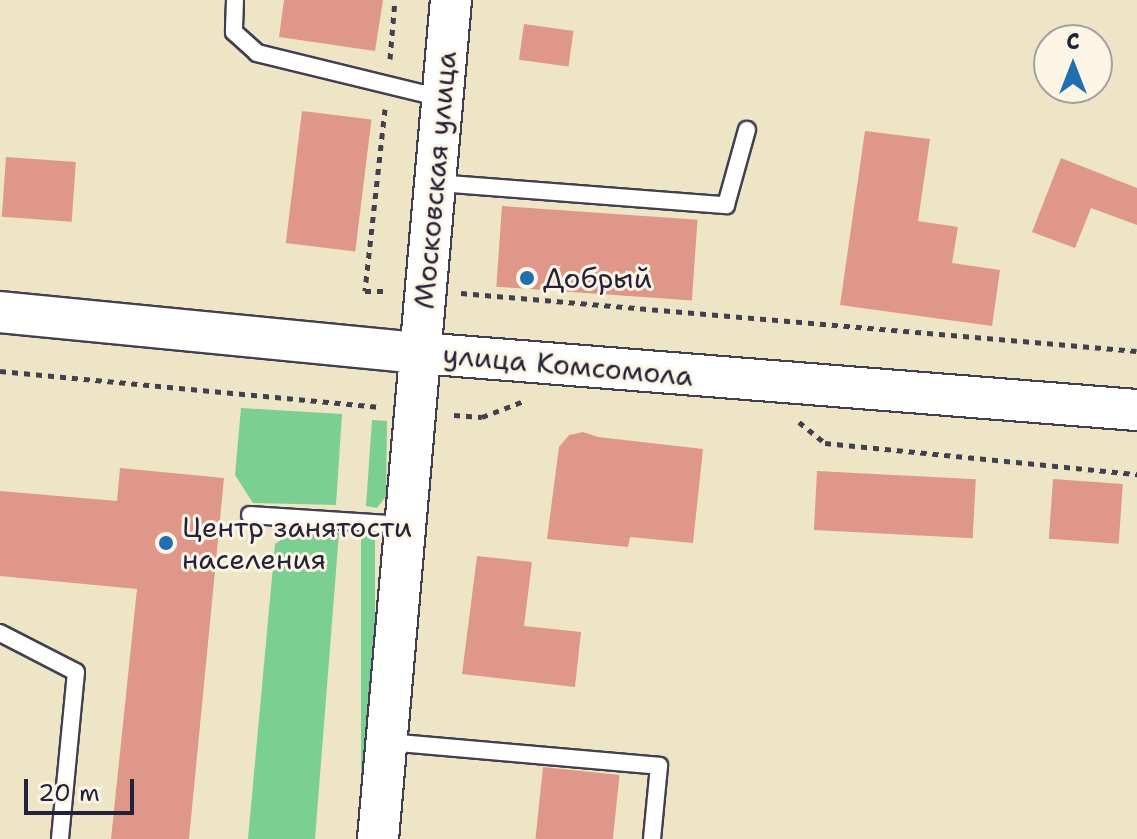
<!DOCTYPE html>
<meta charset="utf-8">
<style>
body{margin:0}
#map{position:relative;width:1137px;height:839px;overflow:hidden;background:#eee5c7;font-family:"Shantell Sans",sans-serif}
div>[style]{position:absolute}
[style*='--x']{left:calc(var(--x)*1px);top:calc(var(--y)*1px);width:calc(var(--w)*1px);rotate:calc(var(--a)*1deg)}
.green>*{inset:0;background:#7ccf92;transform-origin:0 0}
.building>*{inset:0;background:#df978a;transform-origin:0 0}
.path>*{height:5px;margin-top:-2.5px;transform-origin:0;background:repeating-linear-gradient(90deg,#413f50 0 6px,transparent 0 12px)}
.roads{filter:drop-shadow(2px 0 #413f50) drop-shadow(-2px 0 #413f50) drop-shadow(0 2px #413f50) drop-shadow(0 -2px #413f50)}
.service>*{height:16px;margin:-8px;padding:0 8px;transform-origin:8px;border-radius:8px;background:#fff}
.tertiary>*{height:40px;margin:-20px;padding:0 20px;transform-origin:20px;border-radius:20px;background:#fff}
.dots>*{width:22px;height:22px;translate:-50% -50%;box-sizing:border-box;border:4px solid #fcf5e5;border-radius:50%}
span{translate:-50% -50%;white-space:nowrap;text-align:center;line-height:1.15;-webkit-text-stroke:6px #fcf5e5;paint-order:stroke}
.street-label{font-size:28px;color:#22223b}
.poi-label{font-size:28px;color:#22223b}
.left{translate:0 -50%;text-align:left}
.north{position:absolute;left:1033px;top:24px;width:80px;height:80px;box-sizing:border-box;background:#fcf5e5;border:2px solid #a5a1a1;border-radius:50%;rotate:0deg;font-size:22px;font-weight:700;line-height:32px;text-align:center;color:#22223b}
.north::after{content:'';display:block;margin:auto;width:28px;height:36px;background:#1f6fb2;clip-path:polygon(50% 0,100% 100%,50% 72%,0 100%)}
.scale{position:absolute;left:24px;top:779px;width:110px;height:36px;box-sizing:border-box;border:4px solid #22223b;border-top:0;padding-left:10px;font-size:24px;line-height:28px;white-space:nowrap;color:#22223b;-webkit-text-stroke:6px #fcf5e5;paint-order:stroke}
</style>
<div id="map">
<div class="green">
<i style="clip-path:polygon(241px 408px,342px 414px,336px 505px,253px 503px,235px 475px)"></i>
<i style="clip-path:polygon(372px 420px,387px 421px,386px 496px,377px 508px,366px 506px)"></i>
<i style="clip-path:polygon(295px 530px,339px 533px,315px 839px,248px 839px,275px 544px)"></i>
<i style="left:361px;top:535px;width:14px;height:305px"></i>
</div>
<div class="building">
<i style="clip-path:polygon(284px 0,383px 0,375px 51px,279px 37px)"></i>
<i style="left:524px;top:24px;width:50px;height:36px;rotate:8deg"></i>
<i style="left:302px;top:111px;width:70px;height:133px;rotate:7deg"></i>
<i style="clip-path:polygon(865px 131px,930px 139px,918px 221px,958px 227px,952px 263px,1000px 270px,992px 326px,840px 305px)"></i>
<i style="left:6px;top:157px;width:70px;height:60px;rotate:4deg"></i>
<i style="clip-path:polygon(1061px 158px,1137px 188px,1137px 225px,1091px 208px,1075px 248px,1032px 232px)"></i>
<i style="left:502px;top:206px;width:196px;height:81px;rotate:4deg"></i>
<i style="clip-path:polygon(583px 432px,598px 437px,703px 449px,693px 543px,630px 537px,628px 547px,547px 539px,559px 447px,569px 435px)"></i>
<i style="clip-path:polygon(120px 468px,224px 478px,189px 839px,111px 839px,137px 589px,0 576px,0 491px,117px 501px)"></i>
<i style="left:817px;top:471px;width:159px;height:59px;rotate:3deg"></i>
<i style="left:1053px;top:479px;width:70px;height:60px;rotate:4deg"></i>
<i style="clip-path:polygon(477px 556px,532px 562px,524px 626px,581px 632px,575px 687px,462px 674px)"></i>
<i style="left:543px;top:767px;width:77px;height:72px;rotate:6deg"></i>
</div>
<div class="path">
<i style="--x:390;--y:59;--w:59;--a:-85.2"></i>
<i style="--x:385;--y:109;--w:183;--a:96.3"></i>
<i style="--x:365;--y:291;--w:22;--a:0"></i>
<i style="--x:461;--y:293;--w:678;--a:4.9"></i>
<i style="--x:0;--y:371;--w:382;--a:5.4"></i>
<i style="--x:454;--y:415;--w:28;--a:4"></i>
<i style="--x:482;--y:417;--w:45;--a:-20.9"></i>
<i style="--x:799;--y:422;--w:33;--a:39"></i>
<i style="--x:825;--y:443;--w:314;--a:5.7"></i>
</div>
<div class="roads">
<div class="service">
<i style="--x:235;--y:0;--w:32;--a:92"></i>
<i style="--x:234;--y:32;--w:31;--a:42"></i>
<i style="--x:257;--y:53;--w:189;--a:13.7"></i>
<i style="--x:437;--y:183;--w:290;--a:4.4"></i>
<i style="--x:726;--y:205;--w:78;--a:-74.4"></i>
<i style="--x:250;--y:515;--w:154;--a:3.7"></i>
<i style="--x:0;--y:633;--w:85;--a:27.2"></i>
<i style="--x:76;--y:672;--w:168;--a:95.5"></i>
<i style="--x:387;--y:742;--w:273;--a:5"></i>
<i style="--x:659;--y:766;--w:73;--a:95.5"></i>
</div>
<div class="tertiary">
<i style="--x:0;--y:312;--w:422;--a:5.6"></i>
<i style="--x:420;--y:353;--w:719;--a:4.55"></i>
<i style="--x:378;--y:839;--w:842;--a:-85.03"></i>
</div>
</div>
<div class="dots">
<i style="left:527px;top:278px;background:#1f6fb2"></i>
<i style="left:166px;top:543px;background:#1f6fb2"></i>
</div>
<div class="street-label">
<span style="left:435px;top:180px;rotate:-85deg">Московская улица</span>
<span style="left:568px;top:365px;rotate:5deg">улица Комсомола</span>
</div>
<div class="poi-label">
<span class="left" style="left:543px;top:278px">Добрый</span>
<span class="left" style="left:182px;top:543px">Центр занятости<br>населения</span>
</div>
<div class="north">С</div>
<div class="scale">20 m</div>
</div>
